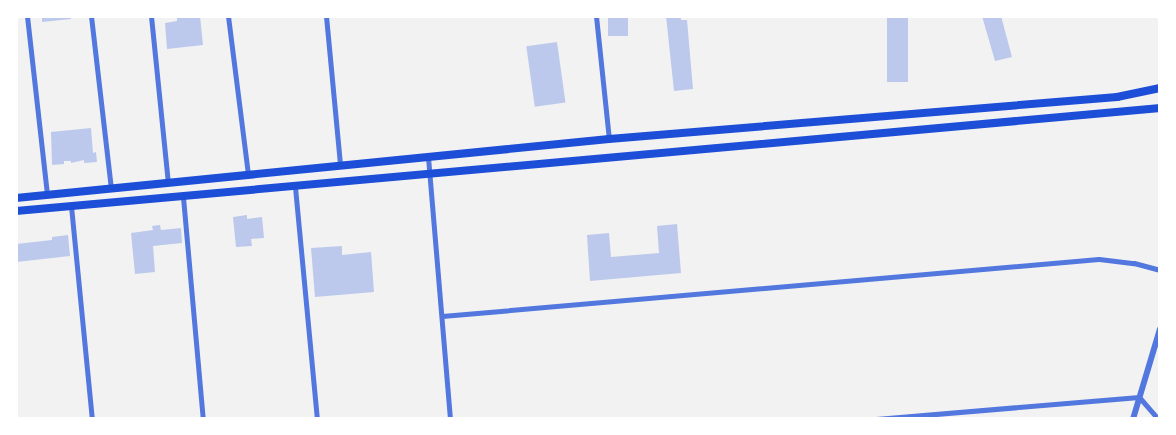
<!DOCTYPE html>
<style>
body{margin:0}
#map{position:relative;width:1176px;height:435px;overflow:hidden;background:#f2f2f2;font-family:Helvetica,sans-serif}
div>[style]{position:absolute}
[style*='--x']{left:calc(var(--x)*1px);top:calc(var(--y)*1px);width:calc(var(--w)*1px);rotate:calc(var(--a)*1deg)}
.building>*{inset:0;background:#bdc9ec;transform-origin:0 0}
.minor>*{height:5px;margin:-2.5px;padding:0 2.5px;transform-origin:2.5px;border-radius:2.5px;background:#5277de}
.tertiary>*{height:6px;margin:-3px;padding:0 3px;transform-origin:3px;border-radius:3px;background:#5277de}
.primary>*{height:8px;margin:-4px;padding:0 4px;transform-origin:4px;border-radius:4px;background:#1d4ed8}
span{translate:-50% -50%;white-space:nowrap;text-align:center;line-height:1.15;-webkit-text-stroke:4px #fff;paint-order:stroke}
.frame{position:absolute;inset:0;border:18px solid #fff;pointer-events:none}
</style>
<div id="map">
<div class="building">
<i style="clip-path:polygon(42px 16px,71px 16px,71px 19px,42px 22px)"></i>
<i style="clip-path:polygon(177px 16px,200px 16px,203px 45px,167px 49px,165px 23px,177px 21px)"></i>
<i style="left:608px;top:16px;width:20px;height:20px"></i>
<i style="clip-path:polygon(666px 16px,681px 16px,681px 20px,687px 20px,693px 89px,674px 91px)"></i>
<i style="left:887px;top:16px;width:21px;height:66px"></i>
<i style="clip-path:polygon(982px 16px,1001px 16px,1012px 57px,995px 61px)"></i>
<i style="left:557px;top:42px;width:61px;height:31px;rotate:82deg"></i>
<i style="clip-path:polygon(91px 128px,93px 153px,96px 152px,97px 162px,84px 163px,84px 160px,71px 163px,71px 161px,64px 161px,64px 164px,52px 165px,51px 132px)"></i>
<i style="clip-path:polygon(247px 215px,247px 219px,262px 217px,264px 238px,251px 239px,252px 246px,236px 247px,233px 217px)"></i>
<i style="clip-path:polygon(677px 224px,681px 273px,590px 281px,587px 235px,609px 233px,611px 257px,659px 253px,657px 226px)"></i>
<i style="clip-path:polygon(160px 225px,161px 230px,181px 228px,182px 243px,153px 246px,155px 272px,135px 274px,131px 233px,153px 230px,152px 226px)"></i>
<i style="clip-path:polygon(68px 235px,70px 256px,16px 262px,16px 244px,52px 240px,52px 237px)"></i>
<i style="clip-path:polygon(342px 246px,342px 255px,371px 252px,374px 292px,315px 297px,311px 248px)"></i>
</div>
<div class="minor">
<i style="--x:27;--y:16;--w:179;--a:83.6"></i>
<i style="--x:91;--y:16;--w:173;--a:83.4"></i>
<i style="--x:151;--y:16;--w:167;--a:84.2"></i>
<i style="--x:228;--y:16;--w:160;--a:82.8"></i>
<i style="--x:326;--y:16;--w:150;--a:84.6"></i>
<i style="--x:596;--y:16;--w:124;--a:84"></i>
<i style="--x:428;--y:157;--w:263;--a:85.2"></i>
<i style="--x:295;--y:187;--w:233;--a:84.6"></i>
<i style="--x:183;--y:197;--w:223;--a:84.9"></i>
<i style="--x:71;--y:206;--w:214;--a:84.4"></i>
<i style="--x:442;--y:316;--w:659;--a:-4.96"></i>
<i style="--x:1099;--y:259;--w:35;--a:7"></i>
<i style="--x:1134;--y:263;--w:27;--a:15"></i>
<i style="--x:876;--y:419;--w:264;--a:-4.8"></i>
<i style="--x:1139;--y:397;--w:29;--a:49"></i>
</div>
<div class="tertiary">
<i style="--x:1133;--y:419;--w:94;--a:-73.3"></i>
</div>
<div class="primary">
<i style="--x:16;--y:198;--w:596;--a:-5.68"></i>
<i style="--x:609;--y:139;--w:510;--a:-4.73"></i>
<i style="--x:1117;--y:97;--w:44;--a:-11.8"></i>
<i style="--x:16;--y:211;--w:1149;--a:-5.14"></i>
</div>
<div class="frame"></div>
</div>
